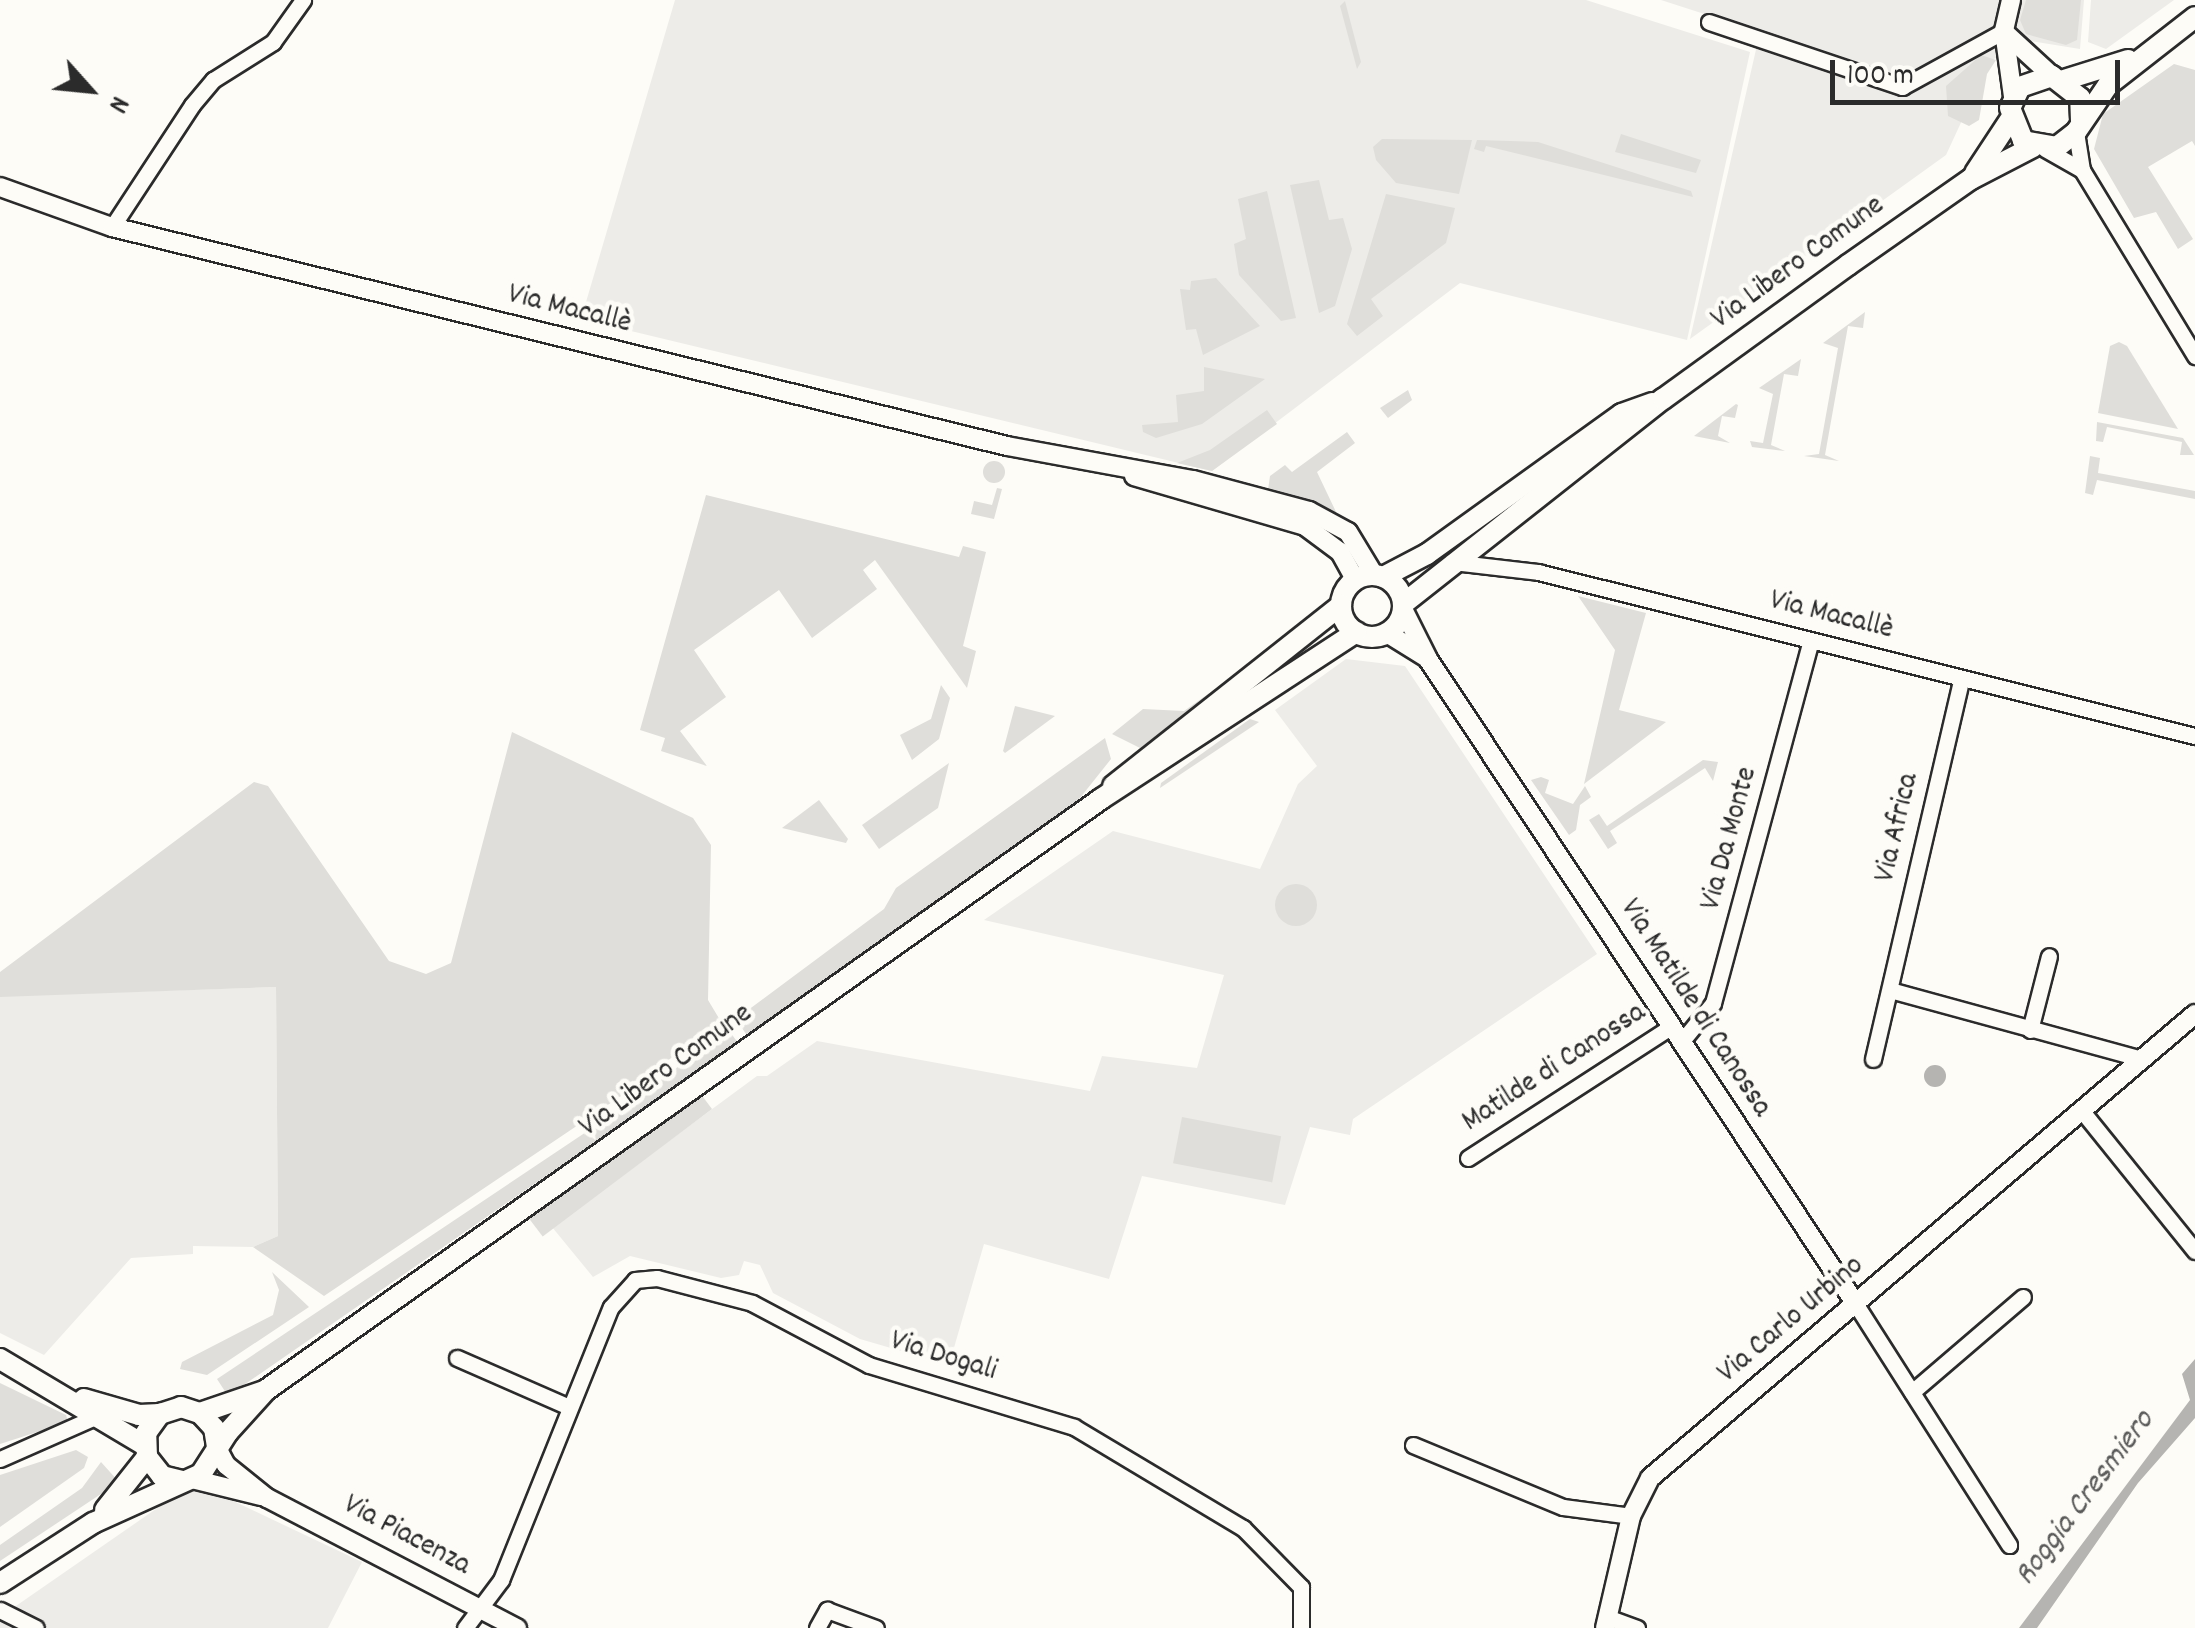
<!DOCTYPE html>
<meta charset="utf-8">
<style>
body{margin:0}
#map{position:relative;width:2195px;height:1628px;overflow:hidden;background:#fdfcf7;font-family:Dekko,sans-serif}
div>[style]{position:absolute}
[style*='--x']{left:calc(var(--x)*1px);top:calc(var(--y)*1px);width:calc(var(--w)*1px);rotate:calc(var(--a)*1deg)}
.built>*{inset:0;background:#edece8}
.green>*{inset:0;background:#dfdeda;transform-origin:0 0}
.round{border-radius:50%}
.water>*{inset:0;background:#b5b4b1}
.roads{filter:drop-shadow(2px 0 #2b2b2b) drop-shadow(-2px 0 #2b2b2b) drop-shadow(0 2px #2b2b2b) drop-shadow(0 -2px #2b2b2b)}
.minor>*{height:15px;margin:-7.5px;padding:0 7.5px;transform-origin:7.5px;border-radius:7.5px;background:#fdfcf7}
.tertiary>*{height:18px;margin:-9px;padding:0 9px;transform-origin:9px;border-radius:9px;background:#fdfcf7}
.secondary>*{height:20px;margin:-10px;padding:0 10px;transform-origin:10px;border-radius:10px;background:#fdfcf7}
.secondary>.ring{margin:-10px;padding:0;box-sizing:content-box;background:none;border:20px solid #fdfcf7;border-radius:50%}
span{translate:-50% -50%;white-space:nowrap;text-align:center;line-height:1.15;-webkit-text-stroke:9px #fdfcf7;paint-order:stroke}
.street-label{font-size:30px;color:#2b2b2b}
.water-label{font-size:32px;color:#5b5b5a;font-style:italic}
.north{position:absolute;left:40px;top:40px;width:100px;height:100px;-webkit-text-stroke:8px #fdfcf7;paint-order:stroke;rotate:117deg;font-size:28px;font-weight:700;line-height:40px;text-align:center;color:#2b2b2b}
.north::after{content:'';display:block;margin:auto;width:35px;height:45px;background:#2b2b2b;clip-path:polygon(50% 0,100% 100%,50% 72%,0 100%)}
.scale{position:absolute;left:1830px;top:60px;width:290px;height:45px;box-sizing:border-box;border:5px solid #2b2b2b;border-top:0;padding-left:12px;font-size:30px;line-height:35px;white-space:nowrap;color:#2b2b2b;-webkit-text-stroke:8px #fdfcf7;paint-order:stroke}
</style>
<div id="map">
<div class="built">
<i style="clip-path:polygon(675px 0,1586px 0,1750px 52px,1687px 340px,1460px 283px,1212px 471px,581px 319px)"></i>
<i style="clip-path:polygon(1661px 0,2084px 0,2080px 49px,2025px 40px,1989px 62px,1946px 155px,1690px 339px,1760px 32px)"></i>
<i style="clip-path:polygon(2091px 0,2174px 0,2106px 49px,2088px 42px)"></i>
<i style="clip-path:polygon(1346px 659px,1405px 666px,1597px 954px,1353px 1119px,1350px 1135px,1310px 1127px,1285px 1205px,1142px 1176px,1109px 1279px,984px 1244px,949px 1365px,860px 1339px,773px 1293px,760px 1265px,744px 1261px,739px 1275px,721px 1278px,630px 1256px,593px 1277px,552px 1227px,757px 1076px,767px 1076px,817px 1041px,1090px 1091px,1102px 1056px,1197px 1068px,1224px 975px,984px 920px,1113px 831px,1260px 869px,1298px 784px,1317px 766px,1275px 710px)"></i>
<i style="clip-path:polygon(276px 987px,278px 1236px,253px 1247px,193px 1246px,193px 1254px,131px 1258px,44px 1355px,0 1333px,0 996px)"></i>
<i style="clip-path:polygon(208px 1489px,362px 1562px,328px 1628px,0 1628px,0 1617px,179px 1493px)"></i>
</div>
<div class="green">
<i style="clip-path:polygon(2026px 0,2081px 0,2077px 40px,2066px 45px,2026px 34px,2020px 20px)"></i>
<i style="clip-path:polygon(1345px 1px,1361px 62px,1357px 69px,1340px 6px)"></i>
<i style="clip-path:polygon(1981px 55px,1996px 60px,1987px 74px,1979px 120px,1969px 126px,1948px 116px,1946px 86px)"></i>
<i style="clip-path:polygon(2174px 64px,2195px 70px,2195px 146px,2192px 141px,2148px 167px,2193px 239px,2178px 249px,2156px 212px,2134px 218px,2094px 149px,2103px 114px)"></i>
<i style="clip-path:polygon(1621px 134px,1701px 160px,1696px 173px,1615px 152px)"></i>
<i style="clip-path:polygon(1382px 139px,1472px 140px,1459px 194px,1396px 183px,1376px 160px,1373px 147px)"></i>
<i style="clip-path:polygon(1477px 140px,1538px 142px,1691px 191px,1693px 197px,1486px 146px,1484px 152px,1474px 149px)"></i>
<i style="clip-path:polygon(1319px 180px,1329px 220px,1343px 218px,1352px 249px,1335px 306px,1319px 313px,1290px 185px)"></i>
<i style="clip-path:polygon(1267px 191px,1296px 318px,1281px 321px,1239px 275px,1234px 244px,1246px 239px,1238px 199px)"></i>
<i style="clip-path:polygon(1386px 194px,1455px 208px,1446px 243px,1371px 299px,1383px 316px,1357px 336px,1347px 324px)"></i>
<i style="clip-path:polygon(1216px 278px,1260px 326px,1203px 355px,1196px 329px,1186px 330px,1180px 289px,1190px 290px,1191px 281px)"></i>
<i style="clip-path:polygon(1865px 312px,1863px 328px,1848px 326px,1825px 455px,1839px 461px,1804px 456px,1819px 454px,1838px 348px,1823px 343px)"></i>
<i style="clip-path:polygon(2119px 342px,2127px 346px,2178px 429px,2098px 413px,2110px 346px)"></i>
<i style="clip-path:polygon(1801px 359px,1798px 376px,1784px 374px,1771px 445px,1785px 451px,1752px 447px,1750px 441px,1763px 443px,1773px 394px,1759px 388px)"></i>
<i style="clip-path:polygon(1204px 367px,1265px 379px,1202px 424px,1156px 438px,1143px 432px,1142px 425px,1178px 422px,1176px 395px,1204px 391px)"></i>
<i style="clip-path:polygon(1408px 390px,1412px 400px,1388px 418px,1380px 408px)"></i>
<i style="clip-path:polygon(1738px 405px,1735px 418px,1722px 416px,1718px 436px,1730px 443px,1694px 436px,1736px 404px)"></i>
<i style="clip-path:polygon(1267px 410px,1277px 424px,1212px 471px,1177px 463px,1210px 450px)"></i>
<i style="clip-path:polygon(2097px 422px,2183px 438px,2194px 455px,2180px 455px,2182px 442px,2107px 427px,2103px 442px,2096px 441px)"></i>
<i style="clip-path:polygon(1347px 432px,1355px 443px,1317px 472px,1337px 514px,1268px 490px,1270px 476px,1285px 465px,1292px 472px)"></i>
<i style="clip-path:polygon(2090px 456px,2100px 458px,2098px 473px,2195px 491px,2195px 499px,2097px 480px,2093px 495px,2085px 493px)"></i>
<i class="round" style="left:983px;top:461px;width:22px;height:22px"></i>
<i style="clip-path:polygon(997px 488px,1002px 489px,994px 519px,971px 514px,974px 501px,992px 505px)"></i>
<i style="clip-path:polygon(706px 495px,959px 557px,963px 546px,986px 552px,963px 646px,976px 651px,967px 688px,875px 560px,863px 570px,877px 589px,812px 638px,779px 590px,694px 650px,726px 697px,680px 731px,707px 766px,661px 751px,665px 738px,640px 730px)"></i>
<i style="clip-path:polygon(1578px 596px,1646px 613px,1619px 710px,1666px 722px,1584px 784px,1615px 650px)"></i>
<i style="clip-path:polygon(1290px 636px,1140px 748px,1112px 734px,1143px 709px,1184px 711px)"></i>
<i style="clip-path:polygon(941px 685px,950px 698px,939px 739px,912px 760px,900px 735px,931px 719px)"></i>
<i style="clip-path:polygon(1015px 706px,1055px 716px,1005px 753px,1003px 751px)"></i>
<i style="clip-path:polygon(1250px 719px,1259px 722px,1160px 788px,1161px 783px)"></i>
<i style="clip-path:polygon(512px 732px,693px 818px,711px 845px,708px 1000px,720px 1020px,630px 1090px,324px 1296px,253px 1247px,278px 1236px,276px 987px,0 997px,0 972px,254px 782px,268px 786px,389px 961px,426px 974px,451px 963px)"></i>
<i style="clip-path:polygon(1105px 738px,1111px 759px,1076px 803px,748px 1037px,736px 1019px,884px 909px,896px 888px)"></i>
<i style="clip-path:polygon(1703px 760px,1718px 762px,1713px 781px,1705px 768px,1610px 831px,1617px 843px,1608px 849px,1589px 820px,1599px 814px,1607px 826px)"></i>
<i style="clip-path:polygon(949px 763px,938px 808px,879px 849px,862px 825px)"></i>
<i style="clip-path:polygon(1541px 777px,1549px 780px,1545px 793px,1573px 804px,1585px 786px,1591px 797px,1580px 805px,1576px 830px,1569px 835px,1531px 780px)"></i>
<i style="clip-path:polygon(819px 800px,848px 839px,846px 843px,782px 828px)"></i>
<i class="round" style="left:1275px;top:884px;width:42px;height:42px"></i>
<i style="clip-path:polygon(728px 1029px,738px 1043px,228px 1396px,217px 1379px,634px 1100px)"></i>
<i style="left:712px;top:1109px;width:212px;height:24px;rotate:143deg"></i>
<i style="left:1182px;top:1117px;width:101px;height:47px;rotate:11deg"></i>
<i style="clip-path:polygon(272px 1272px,309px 1307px,207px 1375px,180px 1369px,182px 1362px,273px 1315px,279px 1290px)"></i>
<i style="clip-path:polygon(0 1383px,66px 1415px,68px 1422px,0 1444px)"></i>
<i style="clip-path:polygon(76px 1450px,88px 1457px,84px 1468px,0 1527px,0 1475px)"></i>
<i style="clip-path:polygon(101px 1462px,119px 1482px,0 1561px,0 1545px,82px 1488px)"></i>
</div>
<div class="water">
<i class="round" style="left:1924px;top:1065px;width:22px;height:22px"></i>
<i style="clip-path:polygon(2195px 1359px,2195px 1418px,2138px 1483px,2037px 1628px,2019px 1628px,2190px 1400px,2182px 1374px)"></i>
</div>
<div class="roads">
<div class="minor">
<i style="--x:1709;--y:22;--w:204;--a:18.6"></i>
<i style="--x:1902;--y:87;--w:116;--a:-28.8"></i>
<i style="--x:2076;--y:132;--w:38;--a:81"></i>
<i style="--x:2082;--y:170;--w:218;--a:58.7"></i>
<i style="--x:2045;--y:149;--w:43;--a:29.6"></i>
<i style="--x:112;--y:227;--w:146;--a:-56.7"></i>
<i style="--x:192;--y:105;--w:33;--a:-50"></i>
<i style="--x:213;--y:80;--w:71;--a:-32.3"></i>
<i style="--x:273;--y:42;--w:52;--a:-54.5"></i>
<i style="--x:1452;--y:562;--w:87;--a:6.6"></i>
<i style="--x:1538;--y:572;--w:677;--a:14.02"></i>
<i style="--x:1890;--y:990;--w:262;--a:15.3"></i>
<i style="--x:2030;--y:1030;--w:76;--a:-75.6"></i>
<i style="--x:1682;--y:1041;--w:49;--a:-50.8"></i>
<i style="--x:1713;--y:1003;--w:375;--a:-74.9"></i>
<i style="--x:1873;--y:1059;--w:391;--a:-76.9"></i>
<i style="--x:2082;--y:1111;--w:180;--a:51.1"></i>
<i style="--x:1468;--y:1158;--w:243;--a:-32.9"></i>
<i style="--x:1855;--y:1303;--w:287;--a:57.5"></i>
<i style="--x:457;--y:1358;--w:122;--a:23.6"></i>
<i style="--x:1912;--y:1392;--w:146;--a:-40.6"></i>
<i style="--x:1413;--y:1445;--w:162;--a:22.5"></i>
<i style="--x:1563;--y:1507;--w:69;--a:7.5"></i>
<i style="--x:0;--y:1459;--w:106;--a:-23.9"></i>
<i style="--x:0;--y:1610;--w:40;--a:26.6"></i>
<i style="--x:1607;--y:1617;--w:32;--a:20"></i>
<i style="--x:465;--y:1628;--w:60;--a:-53.1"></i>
<i style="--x:501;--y:1580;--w:294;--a:-68.1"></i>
<i style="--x:611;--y:1307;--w:36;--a:-48"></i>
<i style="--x:635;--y:1280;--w:22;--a:-5"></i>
<i style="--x:657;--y:1278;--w:98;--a:14.7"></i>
<i style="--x:752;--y:1303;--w:132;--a:27.9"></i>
<i style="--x:869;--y:1365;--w:214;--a:16.8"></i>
<i style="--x:1074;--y:1427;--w:197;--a:30.9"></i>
<i style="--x:1243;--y:1528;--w:83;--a:45.5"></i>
<i style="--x:1301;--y:1587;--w:41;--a:90"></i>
<i style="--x:817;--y:1628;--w:21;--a:-61"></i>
<i style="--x:827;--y:1610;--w:52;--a:20.2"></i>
</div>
<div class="tertiary">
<i style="--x:2011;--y:0;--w:32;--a:103"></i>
<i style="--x:2004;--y:31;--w:67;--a:82.2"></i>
<i style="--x:2004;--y:32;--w:65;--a:42.5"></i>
<i style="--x:0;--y:187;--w:119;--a:19.7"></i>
<i style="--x:112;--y:227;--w:921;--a:13.75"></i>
<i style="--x:1007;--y:446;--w:189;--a:10.4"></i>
<i style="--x:1193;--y:480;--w:120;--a:15"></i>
<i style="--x:1309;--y:511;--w:44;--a:28.3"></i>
<i style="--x:1348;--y:532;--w:50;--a:58.8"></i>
<i style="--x:1134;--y:476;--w:178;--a:16.3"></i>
<i style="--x:1305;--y:526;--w:44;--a:36.6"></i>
<i style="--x:1340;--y:552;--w:31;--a:61"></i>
<i style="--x:1403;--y:609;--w:56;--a:63.4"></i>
<i style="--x:1428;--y:659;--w:773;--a:56.45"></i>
<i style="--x:1387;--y:633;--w:47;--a:32"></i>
<i style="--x:217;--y:1448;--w:19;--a:62"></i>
<i style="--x:226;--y:1465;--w:53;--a:38.8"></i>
<i style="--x:267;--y:1498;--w:282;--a:27.5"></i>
<i style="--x:192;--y:1479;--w:71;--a:13.8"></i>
<i style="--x:1605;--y:1628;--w:115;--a:-76.9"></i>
<i style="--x:1631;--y:1516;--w:42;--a:-63.4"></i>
<i style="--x:1650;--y:1478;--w:716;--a:-40.41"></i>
</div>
<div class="secondary">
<i style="--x:2064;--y:80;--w:67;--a:-17.4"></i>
<i style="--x:2081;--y:121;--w:23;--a:-92"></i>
<i style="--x:2080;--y:98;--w:36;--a:-142"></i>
<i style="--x:2052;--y:76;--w:34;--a:161"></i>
<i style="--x:2020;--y:87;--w:23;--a:115"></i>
<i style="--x:2010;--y:108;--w:35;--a:68"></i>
<i style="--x:2023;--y:141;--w:35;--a:10"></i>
<i style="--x:2057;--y:147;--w:24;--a:-38"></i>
<i style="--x:2076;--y:132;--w:57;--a:-55.8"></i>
<i style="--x:2108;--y:85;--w:110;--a:-38"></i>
<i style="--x:1975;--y:173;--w:64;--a:-56.6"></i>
<i class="ring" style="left:1341px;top:575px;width:42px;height:42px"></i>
<i style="--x:1383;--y:577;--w:50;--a:-27.6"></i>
<i style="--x:1427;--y:554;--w:240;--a:-35.7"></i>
<i style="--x:1622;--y:414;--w:32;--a:-20"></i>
<i style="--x:1403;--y:604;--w:331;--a:-38.3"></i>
<i style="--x:1663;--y:399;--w:228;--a:-35.9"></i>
<i style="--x:1848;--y:265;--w:150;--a:-35"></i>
<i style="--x:1971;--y:179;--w:70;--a:-27.3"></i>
<i style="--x:1113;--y:786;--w:291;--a:-38.4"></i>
<i style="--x:0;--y:1359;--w:168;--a:30.8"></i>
<i style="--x:84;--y:1399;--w:57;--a:16.2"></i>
<i style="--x:139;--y:1415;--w:21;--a:-3"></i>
<i style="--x:200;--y:1413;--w:68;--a:-19"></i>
<i style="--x:182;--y:1481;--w:21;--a:-166"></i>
<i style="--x:162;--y:1476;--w:24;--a:-128"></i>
<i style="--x:147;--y:1457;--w:24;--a:-92"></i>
<i style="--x:146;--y:1433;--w:24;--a:-54"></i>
<i style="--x:160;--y:1414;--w:22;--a:-18"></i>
<i style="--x:181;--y:1407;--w:20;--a:18"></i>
<i style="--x:200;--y:1413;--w:21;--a:47"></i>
<i style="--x:214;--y:1428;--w:20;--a:81"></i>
<i style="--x:105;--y:1510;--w:68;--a:-51.6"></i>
<i style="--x:0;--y:1583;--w:111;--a:-32.8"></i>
<i style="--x:93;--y:1523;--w:119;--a:-24.4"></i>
<i style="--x:201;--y:1474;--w:50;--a:-57.3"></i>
<i style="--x:228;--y:1432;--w:57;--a:-47.9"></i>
<i style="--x:266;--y:1390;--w:1023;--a:-35.29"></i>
<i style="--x:1101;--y:799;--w:305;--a:-33.2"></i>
</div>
</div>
<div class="street-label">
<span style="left:1799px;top:264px;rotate:-36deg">Via Libero Comune</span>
<span style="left:569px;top:311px;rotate:14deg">Via Macallè</span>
<span style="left:1831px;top:617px;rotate:14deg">Via Macallè</span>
<span style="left:1899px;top:828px;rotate:-77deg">Via Africa</span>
<span style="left:1731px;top:839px;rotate:-75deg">Via Da Monte</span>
<span style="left:1694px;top:1009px;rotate:57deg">Via Matilde di Canossa</span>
<span style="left:1555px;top:1069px;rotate:-33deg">Matilde di Canossa</span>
<span style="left:667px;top:1072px;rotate:-36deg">Via Libero Comune</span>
<span style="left:1792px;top:1321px;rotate:-40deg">Via Carlo Urbino</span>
<span style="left:943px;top:1358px;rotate:17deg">Via Dogali</span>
<span style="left:406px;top:1537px;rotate:28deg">Via Piacenza</span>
</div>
<div class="water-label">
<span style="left:2086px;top:1499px;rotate:-53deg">Roggia Cresmiero</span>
</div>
<div class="north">N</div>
<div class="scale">100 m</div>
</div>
